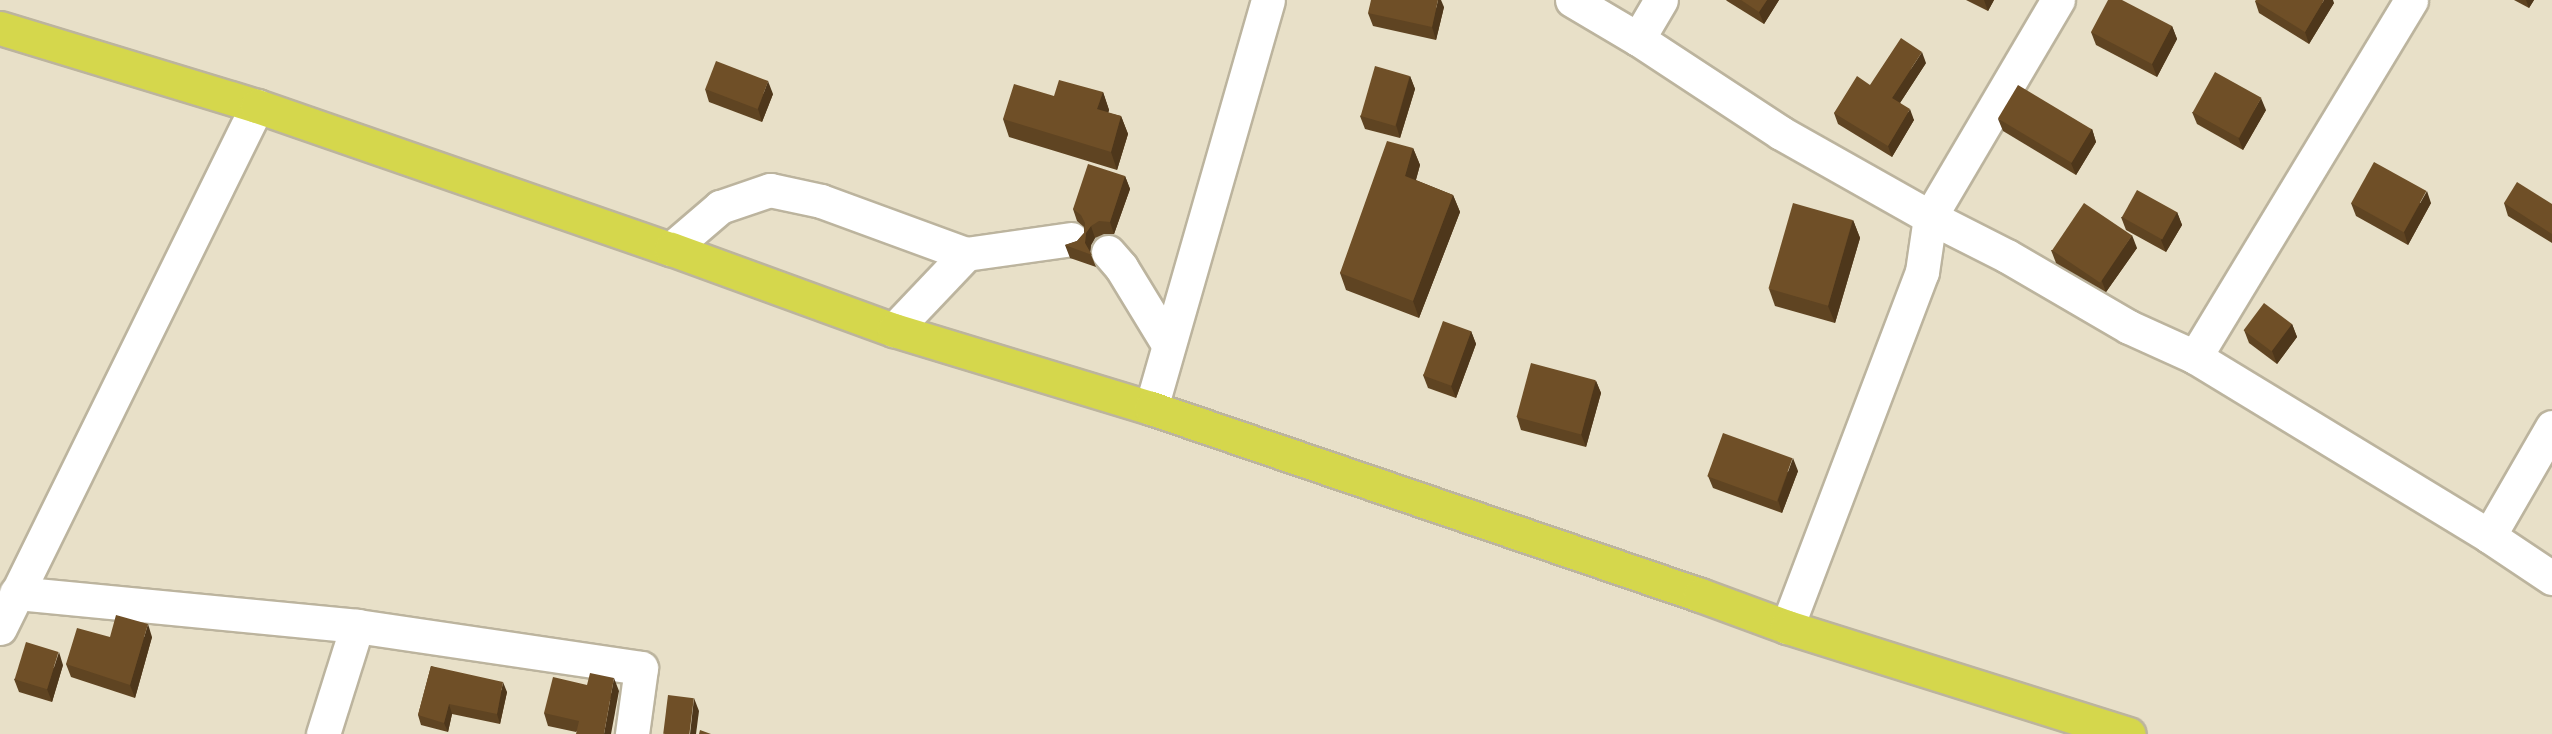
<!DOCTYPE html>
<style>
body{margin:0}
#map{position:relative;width:2552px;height:734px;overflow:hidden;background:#e8e0c8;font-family:"Asap Condensed",sans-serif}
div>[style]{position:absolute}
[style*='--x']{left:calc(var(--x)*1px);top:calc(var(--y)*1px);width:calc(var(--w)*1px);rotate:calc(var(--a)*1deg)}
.roads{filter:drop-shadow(2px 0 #bcb49e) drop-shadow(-2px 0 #bcb49e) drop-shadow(0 2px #bcb49e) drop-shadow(0 -2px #bcb49e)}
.minor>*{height:33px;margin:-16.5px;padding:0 16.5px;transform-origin:16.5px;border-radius:16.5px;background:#fff}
.highway>*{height:33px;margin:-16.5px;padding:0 16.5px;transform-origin:16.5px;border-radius:16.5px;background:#d5d74c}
.wall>*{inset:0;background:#5f4422}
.shaded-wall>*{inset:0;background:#4e371b}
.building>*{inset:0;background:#6f4f27;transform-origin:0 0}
span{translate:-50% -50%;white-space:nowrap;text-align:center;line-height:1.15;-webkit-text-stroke:6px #fff;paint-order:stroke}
</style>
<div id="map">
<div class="roads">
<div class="minor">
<i style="--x:1572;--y:0;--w:77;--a:30.6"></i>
<i style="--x:1638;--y:39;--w:171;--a:33.3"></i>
<i style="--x:1781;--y:133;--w:171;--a:29.4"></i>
<i style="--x:1930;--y:217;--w:86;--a:26.9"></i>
<i style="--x:2007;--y:256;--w:141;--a:30.2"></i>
<i style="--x:2129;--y:327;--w:72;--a:24.4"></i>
<i style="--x:2195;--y:357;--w:344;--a:31.3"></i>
<i style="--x:2489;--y:536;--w:76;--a:33.7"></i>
<i style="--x:1638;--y:39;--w:45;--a:-59.5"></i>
<i style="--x:671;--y:249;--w:65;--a:-40.6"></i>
<i style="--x:720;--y:207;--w:53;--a:-18.8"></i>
<i style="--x:770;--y:190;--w:52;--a:12.2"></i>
<i style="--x:821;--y:201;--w:154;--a:20.1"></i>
<i style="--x:966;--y:254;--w:106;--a:-8.1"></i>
<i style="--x:1108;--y:252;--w:20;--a:49"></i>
<i style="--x:1121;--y:267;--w:90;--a:58.6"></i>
<i style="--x:894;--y:330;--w:105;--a:-46.5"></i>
<i style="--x:2195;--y:357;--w:417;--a:-58.8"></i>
<i style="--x:1151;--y:408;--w:424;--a:-74"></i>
<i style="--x:2489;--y:536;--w:126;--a:-60"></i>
<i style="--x:16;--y:593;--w:343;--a:5.5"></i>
<i style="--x:357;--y:626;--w:287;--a:8.4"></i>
<i style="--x:641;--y:668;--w:67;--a:97.8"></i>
<i style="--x:1787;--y:627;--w:380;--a:-69.2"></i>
<i style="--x:1922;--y:272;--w:56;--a:-81.7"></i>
<i style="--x:1930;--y:217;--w:252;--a:-59.5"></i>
<i style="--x:0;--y:628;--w:582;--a:-63.79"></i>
<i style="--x:323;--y:734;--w:113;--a:-72.5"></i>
</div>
<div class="highway">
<i style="--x:0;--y:28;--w:269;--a:16.9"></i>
<i style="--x:257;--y:106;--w:438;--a:19.1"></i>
<i style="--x:671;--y:249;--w:237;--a:20"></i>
<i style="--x:894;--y:330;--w:269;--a:16.9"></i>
<i style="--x:1151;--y:408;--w:580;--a:18.81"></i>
<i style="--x:1700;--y:595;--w:93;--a:20.2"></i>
<i style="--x:1787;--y:627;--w:358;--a:17.4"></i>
</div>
</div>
<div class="wall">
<i style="clip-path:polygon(1726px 0,1779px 0,1764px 24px,1727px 1px)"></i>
<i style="clip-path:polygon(1966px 0,1994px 0,1988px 11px)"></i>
<i style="clip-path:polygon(2514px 0,2534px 0,2529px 8px)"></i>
<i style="clip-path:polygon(2255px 1px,2334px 3px,2309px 44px,2259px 13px)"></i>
<i style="clip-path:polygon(1444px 7px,1436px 40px,1373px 26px,1368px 13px)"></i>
<i style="clip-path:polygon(2172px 26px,2177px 39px,2157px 77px,2096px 45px,2091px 32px)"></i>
<i style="clip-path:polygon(1926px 63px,1900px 103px,1914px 120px,1892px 157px,1838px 124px,1834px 113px,1870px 85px)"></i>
<i style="clip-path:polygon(1410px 76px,1415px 89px,1400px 138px,1365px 129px,1360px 116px)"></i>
<i style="clip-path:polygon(705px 89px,773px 94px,762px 122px,709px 102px)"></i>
<i style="clip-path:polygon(1103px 92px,1109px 110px,1108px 113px,1121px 116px,1128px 134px,1117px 170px,1009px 137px,1003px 119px,1054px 96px)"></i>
<i style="clip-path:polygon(2266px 110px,2243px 150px,2197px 124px,2192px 112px)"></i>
<i style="clip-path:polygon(1998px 119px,2092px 129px,2096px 142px,2076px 175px,2003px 131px)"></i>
<i style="clip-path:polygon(1413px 148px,1420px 165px,1416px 180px,1453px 195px,1460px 212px,1419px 318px,1346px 290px,1340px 273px)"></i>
<i style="clip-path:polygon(1125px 176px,1130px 189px,1114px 234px,1104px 234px,1095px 238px,1091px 245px,1090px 252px,1096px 267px,1070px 258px,1065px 245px,1077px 241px,1084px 233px,1084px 227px,1077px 221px,1073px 209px)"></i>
<i style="clip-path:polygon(2351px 203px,2431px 203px,2408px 245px,2356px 216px)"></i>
<i style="clip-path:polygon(2504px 203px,2552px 204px,2552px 243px,2508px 216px)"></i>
<i style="clip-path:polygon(2177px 212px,2182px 225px,2166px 252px,2126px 230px,2121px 217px)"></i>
<i style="clip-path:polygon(1853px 220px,1860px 238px,1835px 323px,1775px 306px,1769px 289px)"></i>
<i style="clip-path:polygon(2137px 248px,2106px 292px,2056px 263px,2051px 250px)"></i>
<i style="clip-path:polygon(2292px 324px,2297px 337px,2277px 364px,2249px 343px,2244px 330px)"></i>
<i style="clip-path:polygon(1471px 331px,1476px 344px,1456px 398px,1428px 388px,1423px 375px)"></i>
<i style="clip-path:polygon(1596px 381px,1601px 393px,1586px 447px,1521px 430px,1517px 417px)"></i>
<i style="clip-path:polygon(1798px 471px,1782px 513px,1713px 488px,1708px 476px)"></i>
<i style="clip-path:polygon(110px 637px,152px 637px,135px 698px,71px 677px,66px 664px)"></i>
<i style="clip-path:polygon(63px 665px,52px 702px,19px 692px,14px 679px)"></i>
<i style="clip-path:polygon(431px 666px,507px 692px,500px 724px,452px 714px,448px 732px,421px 725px,418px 715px)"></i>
<i style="clip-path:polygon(619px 691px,576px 732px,548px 726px,544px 713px)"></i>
</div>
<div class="shaded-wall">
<i style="clip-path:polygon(1438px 0,1441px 0,1444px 7px,1436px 40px,1432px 27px)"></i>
<i style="clip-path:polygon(1767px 0,1779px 0,1764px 24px,1759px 12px)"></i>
<i style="clip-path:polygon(1984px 0,1994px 0,1988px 11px)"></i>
<i style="clip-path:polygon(2324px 0,2333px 0,2334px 3px,2309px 44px,2305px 32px)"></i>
<i style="clip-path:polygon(2526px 0,2534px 0,2529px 8px)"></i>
<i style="clip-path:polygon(2172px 26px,2177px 39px,2157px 77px,2152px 64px)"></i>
<i style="clip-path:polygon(1922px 52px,1926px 63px,1896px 109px,1892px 98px)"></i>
<i style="clip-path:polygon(1410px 76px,1415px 89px,1400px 138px,1396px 125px)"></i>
<i style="clip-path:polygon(768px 81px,773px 94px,762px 122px,758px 109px)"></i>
<i style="clip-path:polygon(1103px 92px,1109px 110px,1104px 127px,1097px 109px)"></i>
<i style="clip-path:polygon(2261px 98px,2266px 110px,2243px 150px,2238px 137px)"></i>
<i style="clip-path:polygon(1910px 109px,1914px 120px,1892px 157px,1888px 146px)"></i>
<i style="clip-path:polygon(1121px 116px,1128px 134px,1117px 170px,1111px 152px)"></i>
<i style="clip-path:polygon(2092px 129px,2096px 142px,2076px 175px,2071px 163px)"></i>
<i style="clip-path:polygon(1413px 148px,1420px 165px,1412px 193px,1405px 176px)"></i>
<i style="clip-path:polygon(1125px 176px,1130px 189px,1114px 234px,1110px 222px)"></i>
<i style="clip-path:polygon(2427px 191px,2431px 203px,2408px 245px,2404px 232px)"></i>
<i style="clip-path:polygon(1453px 195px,1460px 212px,1419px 318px,1413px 301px)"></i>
<i style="clip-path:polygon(2177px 212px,2182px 225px,2166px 252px,2161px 240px)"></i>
<i style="clip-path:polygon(1853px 220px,1860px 238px,1835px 323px,1828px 306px)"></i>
<i style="clip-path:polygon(1091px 226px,1095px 238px,1091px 245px,1090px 254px,1085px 243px,1086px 233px)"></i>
<i style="clip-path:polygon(2132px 235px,2137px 248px,2106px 292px,2101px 279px)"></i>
<i style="clip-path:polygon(2292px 324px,2297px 337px,2277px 364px,2272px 351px)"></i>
<i style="clip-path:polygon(1471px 331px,1476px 344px,1456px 398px,1451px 386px)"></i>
<i style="clip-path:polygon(1596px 381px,1601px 393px,1586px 447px,1581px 434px)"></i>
<i style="clip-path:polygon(1793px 458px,1798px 471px,1782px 513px,1778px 500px)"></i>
<i style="clip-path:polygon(148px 624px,152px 637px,135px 698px,130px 685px)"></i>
<i style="clip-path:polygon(59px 652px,63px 665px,52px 702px,47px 689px)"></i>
<i style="clip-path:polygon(614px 678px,619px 691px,611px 734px,604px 734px)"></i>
<i style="clip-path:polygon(503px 682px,507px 692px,500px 724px,497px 714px)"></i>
<i style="clip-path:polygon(694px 698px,699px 711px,696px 734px,690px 734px)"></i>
<i style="clip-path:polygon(449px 704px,452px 714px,448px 732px,444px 723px)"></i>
</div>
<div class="building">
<i style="clip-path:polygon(1371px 0,1438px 0,1432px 27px,1368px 13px)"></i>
<i style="clip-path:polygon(1741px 0,1767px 0,1759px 12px)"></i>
<i style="clip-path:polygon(2108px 0,2122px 0,2172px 26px,2152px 64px,2091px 32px)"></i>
<i style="clip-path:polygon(2256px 0,2324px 0,2305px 32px,2255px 1px)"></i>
<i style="clip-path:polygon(1901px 38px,1922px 52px,1892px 98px,1910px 109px,1888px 146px,1834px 113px,1857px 76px,1870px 85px)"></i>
<i style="left:716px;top:61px;width:56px;height:30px;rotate:21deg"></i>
<i style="left:1375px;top:66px;width:36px;height:52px;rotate:16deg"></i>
<i style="left:2215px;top:72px;width:53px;height:46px;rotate:29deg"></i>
<i style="clip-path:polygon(1059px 80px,1103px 92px,1097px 109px,1121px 116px,1111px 152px,1003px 119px,1014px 84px,1054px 96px)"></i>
<i style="left:2018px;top:85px;width:86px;height:39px;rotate:31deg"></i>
<i style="clip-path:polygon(1387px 141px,1413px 148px,1405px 176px,1453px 195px,1413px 301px,1340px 273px)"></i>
<i style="left:2374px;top:162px;width:60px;height:47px;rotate:29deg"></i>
<i style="clip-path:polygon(1088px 164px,1125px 176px,1110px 222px,1099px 221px,1091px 226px,1086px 233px,1085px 243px,1092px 255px,1065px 245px,1077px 241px,1084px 233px,1085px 223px,1081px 215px,1073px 209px)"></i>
<i style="clip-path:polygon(2517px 182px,2552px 204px,2552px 234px,2504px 203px)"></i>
<i style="left:2137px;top:190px;width:46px;height:31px;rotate:29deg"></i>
<i style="left:1793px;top:203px;width:62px;height:89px;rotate:16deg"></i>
<i style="left:2084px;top:203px;width:58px;height:57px;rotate:34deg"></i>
<i style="left:2264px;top:303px;width:35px;height:34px;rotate:37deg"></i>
<i style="left:1443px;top:321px;width:30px;height:58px;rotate:20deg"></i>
<i style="left:1531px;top:363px;width:67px;height:56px;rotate:15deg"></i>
<i style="left:1723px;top:433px;width:74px;height:46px;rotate:20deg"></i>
<i style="clip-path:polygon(116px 615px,148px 624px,130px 685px,66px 664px,77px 628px,110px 637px)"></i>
<i style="left:26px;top:642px;width:34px;height:39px;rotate:17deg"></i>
<i style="clip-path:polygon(431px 666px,503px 682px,497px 714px,449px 704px,444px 723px,418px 715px)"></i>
<i style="clip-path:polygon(590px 673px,614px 678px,604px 734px,576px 734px,579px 721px,544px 713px,553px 677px,587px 685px)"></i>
<i style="left:668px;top:695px;width:26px;height:39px;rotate:7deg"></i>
<i style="clip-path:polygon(700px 730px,711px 734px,699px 734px)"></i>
</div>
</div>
